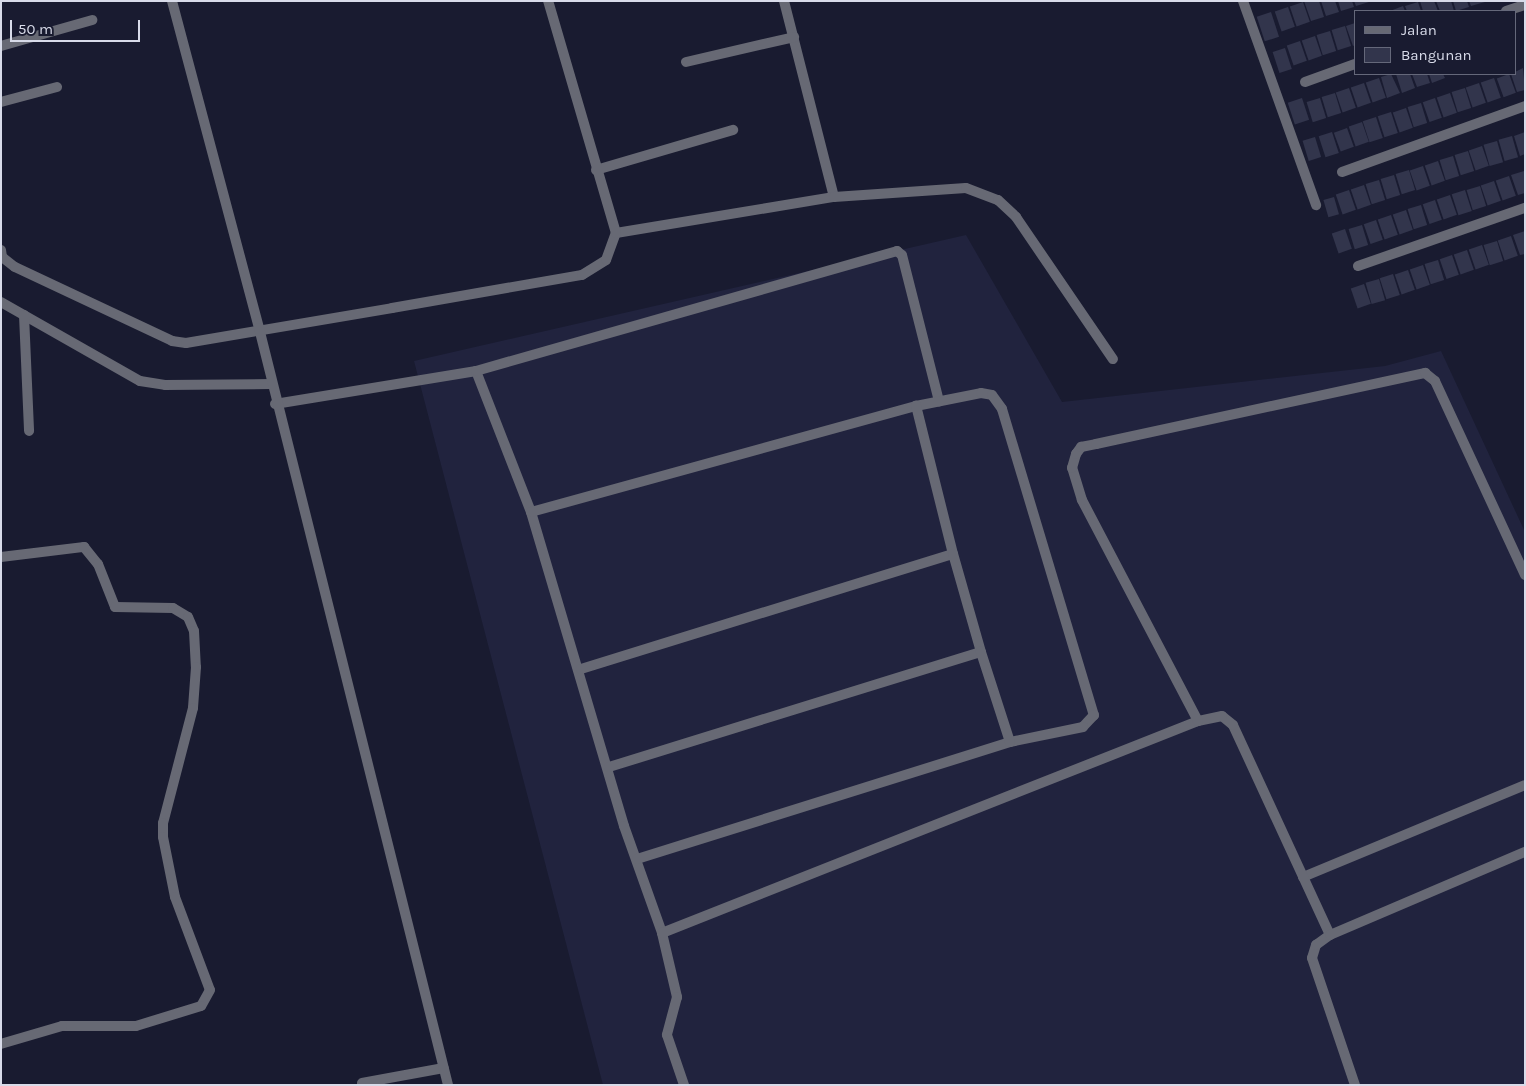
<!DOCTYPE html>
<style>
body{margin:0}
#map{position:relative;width:1526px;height:1086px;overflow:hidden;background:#191b30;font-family:Karla,sans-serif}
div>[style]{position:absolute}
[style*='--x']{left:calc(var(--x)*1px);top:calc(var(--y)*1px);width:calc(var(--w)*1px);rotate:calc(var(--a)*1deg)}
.built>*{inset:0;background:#21233e}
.building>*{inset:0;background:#32354c;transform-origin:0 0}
.service>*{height:10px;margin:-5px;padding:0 5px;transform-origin:5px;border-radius:5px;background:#676974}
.minor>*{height:10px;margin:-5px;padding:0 5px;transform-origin:5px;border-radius:5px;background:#676974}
.tertiary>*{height:10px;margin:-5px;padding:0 5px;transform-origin:5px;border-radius:5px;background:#676974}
span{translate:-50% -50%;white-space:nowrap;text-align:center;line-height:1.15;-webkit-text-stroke:4.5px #191b30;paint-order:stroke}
.frame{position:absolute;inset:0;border:2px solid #d8dbe9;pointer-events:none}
.legend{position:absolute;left:1354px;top:10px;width:162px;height:65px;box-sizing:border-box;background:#191b30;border:1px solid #65687a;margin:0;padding:6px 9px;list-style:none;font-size:15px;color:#d8dbe9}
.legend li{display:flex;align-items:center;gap:10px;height:25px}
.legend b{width:25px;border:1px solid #65687a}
.scale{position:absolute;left:10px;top:20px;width:130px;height:22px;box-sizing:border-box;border:2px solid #d8dbe9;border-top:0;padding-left:6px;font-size:15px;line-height:18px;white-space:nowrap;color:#d8dbe9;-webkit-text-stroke:4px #191b30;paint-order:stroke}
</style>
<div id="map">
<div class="built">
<i style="clip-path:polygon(966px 235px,1062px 402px,1385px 366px,1441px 351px,1525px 532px,1525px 1085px,603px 1085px,414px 361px)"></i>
</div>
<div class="building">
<i style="clip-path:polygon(1304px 1px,1319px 1px,1324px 17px,1311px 21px)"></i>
<i style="clip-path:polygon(1321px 1px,1335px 1px,1339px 12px,1326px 16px)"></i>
<i style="clip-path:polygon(1338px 1px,1352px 1px,1354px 7px,1341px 11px)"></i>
<i style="clip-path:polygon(1354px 1px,1369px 1px,1369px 2px,1356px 6px)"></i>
<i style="clip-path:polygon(1420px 1px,1434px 1px,1438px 11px,1423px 11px)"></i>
<i style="clip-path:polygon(1436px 1px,1451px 1px,1454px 11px,1440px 11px)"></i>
<i style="clip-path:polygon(1453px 1px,1467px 1px,1469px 7px,1456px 11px)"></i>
<i style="clip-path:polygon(1469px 1px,1485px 1px,1485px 2px,1471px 6px)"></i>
<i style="left:1303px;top:2px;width:21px;height:14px;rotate:71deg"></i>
<i style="clip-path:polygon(1418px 2px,1421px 11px,1407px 11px,1405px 6px)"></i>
<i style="clip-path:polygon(1403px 6px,1405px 11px,1390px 11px)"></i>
<i style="left:1288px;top:7px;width:21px;height:14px;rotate:71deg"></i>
<i style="left:1271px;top:12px;width:26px;height:15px;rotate:72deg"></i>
<i style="clip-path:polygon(1355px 23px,1355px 45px,1353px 46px,1346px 26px)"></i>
<i style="left:1345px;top:26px;width:21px;height:14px;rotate:73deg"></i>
<i style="left:1330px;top:31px;width:21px;height:14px;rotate:73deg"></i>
<i style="left:1315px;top:36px;width:21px;height:14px;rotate:71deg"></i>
<i style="left:1300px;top:41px;width:21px;height:14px;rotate:71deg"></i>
<i style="left:1285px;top:48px;width:22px;height:13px;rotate:72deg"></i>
<i style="clip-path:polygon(1523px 68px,1525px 90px,1517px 92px,1511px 74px)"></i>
<i style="clip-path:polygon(1391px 74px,1400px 93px,1387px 98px,1381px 77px)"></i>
<i style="clip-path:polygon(1396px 74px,1410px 74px,1415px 88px,1402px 93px)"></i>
<i style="clip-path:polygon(1412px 74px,1427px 74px,1430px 83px,1417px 87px)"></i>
<i style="clip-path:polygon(1429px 74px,1443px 74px,1445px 78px,1432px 83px)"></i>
<i style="left:1509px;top:74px;width:20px;height:13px;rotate:70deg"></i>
<i style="left:1379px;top:78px;width:21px;height:14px;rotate:71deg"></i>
<i style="left:1494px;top:78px;width:21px;height:14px;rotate:71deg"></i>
<i style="left:1364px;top:83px;width:21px;height:14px;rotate:71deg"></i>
<i style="left:1479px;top:83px;width:21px;height:14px;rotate:71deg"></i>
<i style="left:1349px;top:88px;width:21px;height:14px;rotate:71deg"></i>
<i style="left:1465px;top:88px;width:21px;height:14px;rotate:73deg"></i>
<i style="left:1335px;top:93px;width:21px;height:14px;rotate:73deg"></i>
<i style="left:1450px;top:93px;width:21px;height:14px;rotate:71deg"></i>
<i style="left:1302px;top:98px;width:23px;height:15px;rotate:72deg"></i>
<i style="left:1320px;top:98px;width:21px;height:14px;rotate:73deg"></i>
<i style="left:1435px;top:98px;width:21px;height:13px;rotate:71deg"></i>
<i style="left:1421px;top:103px;width:21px;height:14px;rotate:73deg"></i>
<i style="left:1406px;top:108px;width:21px;height:14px;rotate:71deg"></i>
<i style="left:1391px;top:112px;width:22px;height:14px;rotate:72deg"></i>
<i style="left:1376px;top:117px;width:22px;height:14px;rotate:72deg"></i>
<i style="left:1362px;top:122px;width:21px;height:14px;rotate:71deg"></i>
<i style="left:1347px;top:128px;width:20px;height:14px;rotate:70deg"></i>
<i style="left:1332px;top:132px;width:22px;height:14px;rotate:72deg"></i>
<i style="clip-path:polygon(1525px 132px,1525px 154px,1520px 156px,1514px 136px)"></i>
<i style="left:1512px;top:136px;width:22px;height:14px;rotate:74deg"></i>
<i style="left:1315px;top:137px;width:21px;height:13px;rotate:73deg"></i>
<i style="left:1497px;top:141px;width:22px;height:14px;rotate:74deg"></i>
<i style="left:1482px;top:146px;width:21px;height:14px;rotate:71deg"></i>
<i style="left:1468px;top:151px;width:21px;height:14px;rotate:73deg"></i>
<i style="left:1453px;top:156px;width:21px;height:14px;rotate:73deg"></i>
<i style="left:1438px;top:161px;width:21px;height:14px;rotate:71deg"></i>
<i style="left:1423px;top:166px;width:21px;height:14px;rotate:71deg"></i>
<i style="left:1409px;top:170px;width:21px;height:14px;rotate:73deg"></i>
<i style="clip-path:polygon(1524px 171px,1525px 193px,1518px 195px,1511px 175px)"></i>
<i style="left:1394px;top:175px;width:21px;height:14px;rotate:73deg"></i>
<i style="left:1509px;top:176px;width:21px;height:14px;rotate:71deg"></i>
<i style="left:1379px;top:180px;width:21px;height:14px;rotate:73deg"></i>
<i style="left:1494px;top:181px;width:21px;height:14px;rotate:71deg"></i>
<i style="left:1364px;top:185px;width:21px;height:14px;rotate:71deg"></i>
<i style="left:1480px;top:186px;width:21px;height:14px;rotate:73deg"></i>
<i style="left:1349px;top:190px;width:21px;height:14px;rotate:71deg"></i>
<i style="left:1465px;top:190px;width:22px;height:14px;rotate:72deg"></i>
<i style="left:1450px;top:195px;width:21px;height:14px;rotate:71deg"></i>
<i style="left:1334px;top:197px;width:18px;height:11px;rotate:74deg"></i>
<i style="left:1435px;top:200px;width:21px;height:13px;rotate:71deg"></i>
<i style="left:1421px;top:205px;width:21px;height:14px;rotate:73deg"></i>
<i style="left:1406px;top:210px;width:21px;height:14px;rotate:71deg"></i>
<i style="left:1391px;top:215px;width:21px;height:14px;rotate:71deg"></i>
<i style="left:1376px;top:220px;width:21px;height:13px;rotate:71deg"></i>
<i style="left:1362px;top:225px;width:21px;height:14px;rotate:73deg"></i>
<i style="left:1345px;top:229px;width:21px;height:14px;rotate:71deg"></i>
<i style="clip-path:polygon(1525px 231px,1525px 254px,1520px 255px,1513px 235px)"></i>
<i style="left:1511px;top:236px;width:21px;height:14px;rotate:71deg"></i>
<i style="left:1497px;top:241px;width:21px;height:14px;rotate:73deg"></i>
<i style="left:1482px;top:245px;width:21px;height:14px;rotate:71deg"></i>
<i style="left:1467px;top:250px;width:21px;height:14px;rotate:71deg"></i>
<i style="left:1452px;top:255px;width:21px;height:13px;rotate:71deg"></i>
<i style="left:1438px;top:260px;width:21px;height:14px;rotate:73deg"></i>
<i style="left:1423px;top:265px;width:21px;height:14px;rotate:71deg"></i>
<i style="left:1408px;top:270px;width:21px;height:14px;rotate:71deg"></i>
<i style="left:1393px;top:274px;width:22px;height:14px;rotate:72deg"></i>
<i style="left:1379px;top:279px;width:22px;height:14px;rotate:74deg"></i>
<i style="left:1364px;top:284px;width:21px;height:14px;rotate:71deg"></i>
</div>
<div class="service">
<i style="--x:784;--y:1;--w:202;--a:75.7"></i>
<i style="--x:686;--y:62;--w:111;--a:-13"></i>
<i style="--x:596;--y:170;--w:143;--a:-16.3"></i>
<i style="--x:616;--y:233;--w:221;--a:-9.4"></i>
<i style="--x:834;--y:197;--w:132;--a:-3.9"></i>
<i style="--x:966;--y:188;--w:34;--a:21"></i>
<i style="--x:998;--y:200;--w:25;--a:43"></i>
<i style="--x:1016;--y:217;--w:172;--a:55.7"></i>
<i style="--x:392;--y:308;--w:193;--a:-9.9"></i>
<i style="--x:582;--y:275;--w:28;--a:-32"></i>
<i style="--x:606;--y:260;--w:29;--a:-70"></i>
<i style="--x:616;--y:233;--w:242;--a:-106.3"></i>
<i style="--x:476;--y:371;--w:151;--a:68.7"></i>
<i style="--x:531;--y:512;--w:327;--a:73.5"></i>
<i style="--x:624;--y:826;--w:114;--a:70.4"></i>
<i style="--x:662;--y:933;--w:66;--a:76.8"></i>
<i style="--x:677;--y:997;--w:39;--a:105"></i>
<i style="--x:667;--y:1035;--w:53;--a:71.2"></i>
<i style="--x:275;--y:404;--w:204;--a:-9.3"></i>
<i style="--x:476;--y:371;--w:438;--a:-15.9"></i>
<i style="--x:897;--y:251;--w:6;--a:39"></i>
<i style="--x:902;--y:255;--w:151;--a:75.8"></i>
<i style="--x:531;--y:512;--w:399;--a:-15.4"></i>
<i style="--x:916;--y:406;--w:66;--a:-11.3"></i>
<i style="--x:981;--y:393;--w:11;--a:10"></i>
<i style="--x:992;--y:395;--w:17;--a:54"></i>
<i style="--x:1002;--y:409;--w:320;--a:73.3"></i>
<i style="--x:1094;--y:715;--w:16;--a:133"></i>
<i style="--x:1083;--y:727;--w:75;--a:168.4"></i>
<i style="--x:581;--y:669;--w:389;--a:-17.2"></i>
<i style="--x:953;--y:554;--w:153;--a:-104"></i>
<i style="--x:609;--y:767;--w:389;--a:-17.2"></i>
<i style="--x:981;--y:652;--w:102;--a:-105.9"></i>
<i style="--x:637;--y:859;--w:391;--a:-17.4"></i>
<i style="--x:1010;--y:742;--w:95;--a:-107.9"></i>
<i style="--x:1303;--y:877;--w:240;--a:-22.5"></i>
<i style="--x:662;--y:933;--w:576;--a:-21.58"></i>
<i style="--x:1330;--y:935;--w:231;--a:-114.8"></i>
<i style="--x:1233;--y:725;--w:14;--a:-141"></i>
<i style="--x:1222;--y:716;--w:25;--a:168"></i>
<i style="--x:1198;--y:721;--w:250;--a:-117.7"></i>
<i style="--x:1082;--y:500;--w:34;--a:-107"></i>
<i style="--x:1072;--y:468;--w:15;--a:-74"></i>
<i style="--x:1076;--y:454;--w:9;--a:-54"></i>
<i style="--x:1081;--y:447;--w:15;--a:-11"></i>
<i style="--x:1096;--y:444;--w:337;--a:-12.2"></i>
<i style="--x:1425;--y:373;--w:13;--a:39"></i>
<i style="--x:1435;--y:381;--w:214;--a:65.1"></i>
<i style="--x:1355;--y:1085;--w:134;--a:-108.7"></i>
<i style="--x:1312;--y:958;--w:14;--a:-73"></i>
<i style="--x:1316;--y:945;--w:17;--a:-36"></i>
<i style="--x:1330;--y:935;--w:212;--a:-23.1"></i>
</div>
<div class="minor">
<i style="--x:1243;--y:1;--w:217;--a:70.3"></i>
<i style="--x:1506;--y:11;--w:19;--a:-18"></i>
<i style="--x:1;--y:46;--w:95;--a:-15.9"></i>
<i style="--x:1305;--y:82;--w:53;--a:-19.8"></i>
<i style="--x:1;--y:102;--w:58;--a:-15"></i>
<i style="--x:1342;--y:172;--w:195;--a:-19.8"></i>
<i style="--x:1;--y:250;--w:7;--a:82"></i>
<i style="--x:2;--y:257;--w:16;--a:38"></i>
<i style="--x:15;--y:267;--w:174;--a:25.2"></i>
<i style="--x:172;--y:341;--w:14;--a:8"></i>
<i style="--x:186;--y:343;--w:209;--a:-9.6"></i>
<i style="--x:1358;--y:266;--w:177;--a:-19.2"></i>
<i style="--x:1;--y:302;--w:160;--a:29.6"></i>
<i style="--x:140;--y:381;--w:25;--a:9"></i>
<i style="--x:165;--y:385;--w:106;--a:-0.5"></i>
<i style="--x:24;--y:315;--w:116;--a:87.5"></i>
<i style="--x:1;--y:557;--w:84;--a:-6.9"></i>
<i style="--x:84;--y:547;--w:22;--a:51"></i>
<i style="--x:98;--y:564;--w:46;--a:68.4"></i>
<i style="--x:115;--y:607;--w:58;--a:1"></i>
<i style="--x:173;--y:608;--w:17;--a:31"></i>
<i style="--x:188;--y:617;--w:15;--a:67"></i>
<i style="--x:194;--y:631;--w:36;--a:87"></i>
<i style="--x:196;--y:667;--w:41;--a:94.2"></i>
<i style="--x:193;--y:708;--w:119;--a:104.6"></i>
<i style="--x:163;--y:823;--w:14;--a:90"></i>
<i style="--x:163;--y:837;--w:61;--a:78.7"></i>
<i style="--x:175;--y:897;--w:99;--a:69.4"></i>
<i style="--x:210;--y:990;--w:18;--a:119"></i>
<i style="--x:201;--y:1006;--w:68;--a:162.9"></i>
<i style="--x:136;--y:1026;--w:74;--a:180"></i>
<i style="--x:62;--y:1026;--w:64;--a:163.6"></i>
<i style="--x:362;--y:1083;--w:83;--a:-10.4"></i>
</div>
<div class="tertiary">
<i style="--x:172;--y:1;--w:338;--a:75.1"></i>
<i style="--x:259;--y:328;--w:780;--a:75.98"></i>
</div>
<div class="frame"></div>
<ul class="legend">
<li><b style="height:6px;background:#676974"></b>Jalan</li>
<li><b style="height:14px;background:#32354c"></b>Bangunan</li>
</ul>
<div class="scale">50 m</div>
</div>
